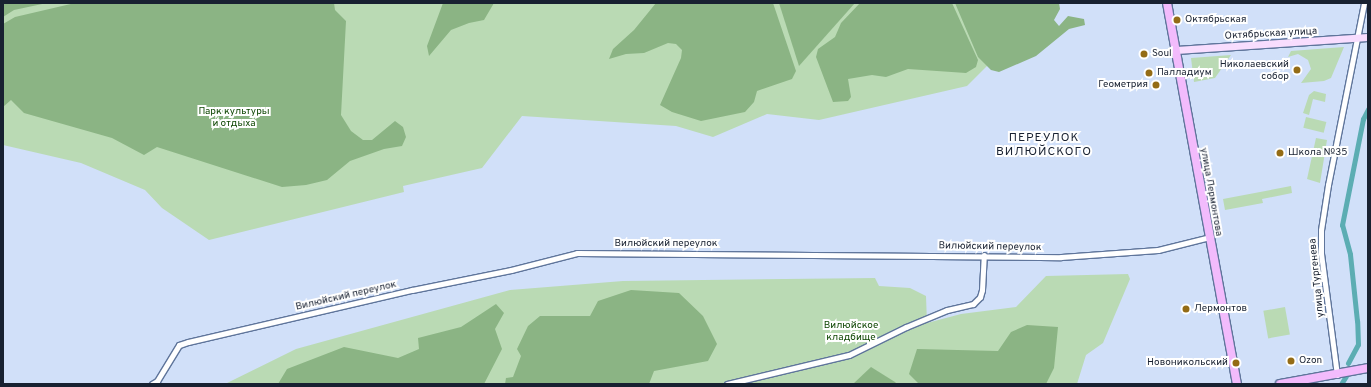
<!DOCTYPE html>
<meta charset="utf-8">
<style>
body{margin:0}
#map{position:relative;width:1371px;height:387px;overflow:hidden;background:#d1e0f9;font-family:Overpass,sans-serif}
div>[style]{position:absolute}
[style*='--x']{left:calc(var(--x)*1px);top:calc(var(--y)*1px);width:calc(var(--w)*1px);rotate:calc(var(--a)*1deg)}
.green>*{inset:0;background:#badab4;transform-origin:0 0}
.forest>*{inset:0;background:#8bb484}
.canal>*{height:5px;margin:-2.5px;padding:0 2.5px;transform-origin:2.5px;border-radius:2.5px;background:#5cadb3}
.roads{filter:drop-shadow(1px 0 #5f759b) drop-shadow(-1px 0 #5f759b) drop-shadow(0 1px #5f759b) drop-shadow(0 -1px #5f759b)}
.street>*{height:5px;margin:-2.5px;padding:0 2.5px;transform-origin:2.5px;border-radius:2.5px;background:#fff}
.secondary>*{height:7px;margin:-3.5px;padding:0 3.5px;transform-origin:3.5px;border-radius:3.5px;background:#f8ddfe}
.primary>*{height:8px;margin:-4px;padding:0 4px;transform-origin:4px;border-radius:4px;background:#f2bbfc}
.dots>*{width:11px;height:11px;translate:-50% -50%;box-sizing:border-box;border:2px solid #fff;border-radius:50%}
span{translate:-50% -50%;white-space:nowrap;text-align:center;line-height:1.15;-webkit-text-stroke:4px #fff;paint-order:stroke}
.poi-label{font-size:10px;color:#182131}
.left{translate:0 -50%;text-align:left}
.right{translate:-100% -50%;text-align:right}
.street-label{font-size:10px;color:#182131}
.park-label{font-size:10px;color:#104805}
.quarter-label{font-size:12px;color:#182131;letter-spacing:1px}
.frame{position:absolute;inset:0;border:4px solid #182131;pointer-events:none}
</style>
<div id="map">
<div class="green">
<i style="clip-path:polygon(3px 3px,997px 3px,995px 58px,967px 86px,819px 120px,767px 114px,713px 137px,676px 126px,522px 116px,482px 168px,403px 186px,404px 192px,209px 240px,162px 208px,145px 190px,81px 163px,3px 145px)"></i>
<i style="clip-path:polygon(1344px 47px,1331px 78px,1324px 81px,1301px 83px,1311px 69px,1308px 60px,1298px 54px,1288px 57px,1291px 51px)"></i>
<i style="clip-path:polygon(1231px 55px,1215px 78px,1194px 82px,1191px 58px)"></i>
<i style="clip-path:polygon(1314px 91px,1326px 94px,1325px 102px,1313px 99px,1309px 115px,1303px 113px,1309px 95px)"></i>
<i style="left:1306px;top:117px;width:21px;height:11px;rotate:14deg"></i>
<i style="clip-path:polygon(1316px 138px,1327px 140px,1320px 183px,1307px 179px)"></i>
<i style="clip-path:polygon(1291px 186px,1292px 193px,1262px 199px,1263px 203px,1225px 210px,1223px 199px)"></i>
<i style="clip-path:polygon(1128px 274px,1130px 279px,1103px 343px,1086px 355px,1077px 384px,225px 384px,296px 349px,510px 290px,623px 281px,875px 278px,879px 286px,910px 288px,926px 296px,927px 323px,961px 314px,1016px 307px,1046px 276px)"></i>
<i style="left:1285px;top:307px;width:28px;height:22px;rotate:80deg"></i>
</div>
<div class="forest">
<i style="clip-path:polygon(3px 3px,47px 3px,14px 10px,3px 17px)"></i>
<i style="clip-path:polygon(75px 3px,334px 3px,335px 10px,346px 21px,341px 115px,351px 131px,363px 140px,372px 140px,395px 121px,403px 127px,406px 137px,402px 146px,384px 149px,350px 161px,327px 180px,306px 185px,282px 187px,157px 147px,144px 155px,112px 138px,24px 113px,11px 100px,3px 107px,3px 24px,15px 17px)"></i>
<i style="clip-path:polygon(443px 3px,494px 3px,484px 20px,469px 23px,451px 30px,429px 56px,427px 46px)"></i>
<i style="clip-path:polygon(656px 3px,773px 3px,796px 71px,792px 79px,757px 91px,754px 102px,745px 112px,701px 121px,672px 112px,660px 105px,681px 58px,682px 50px,676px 44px,668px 43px,644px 53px,626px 54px,609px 59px,613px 49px,634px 30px)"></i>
<i style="clip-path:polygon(779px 3px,855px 3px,799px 66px)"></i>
<i style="clip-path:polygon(860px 3px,952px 3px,978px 60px,976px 67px,966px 73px,908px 69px,886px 77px,872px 75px,848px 79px,851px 97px,848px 101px,833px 102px,816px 57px,818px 49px,835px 37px,841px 23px)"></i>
<i style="clip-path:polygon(955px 3px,1059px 3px,1060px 9px,1054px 20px,1059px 26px,1068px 16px,1084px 19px,1085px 25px,1069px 29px,1036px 56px,999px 72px,991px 70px,978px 57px)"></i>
<i style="clip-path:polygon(631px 290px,679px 293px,703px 316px,717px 344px,708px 361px,654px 371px,649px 384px,505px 384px,506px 378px,513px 377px,521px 356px,517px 349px,528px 326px,540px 316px,590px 316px,598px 301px)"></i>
<i style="clip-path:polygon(496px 304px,504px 313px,495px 329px,502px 349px,484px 384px,278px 384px,287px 369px,344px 347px,398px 358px,419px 349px,418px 338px,461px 327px)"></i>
<i style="clip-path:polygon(1027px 325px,1058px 327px,1054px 368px,1046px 384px,919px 384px,909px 374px,917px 349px,998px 351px,1011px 332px)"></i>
<i style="clip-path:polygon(871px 367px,895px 382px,897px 384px,853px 384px)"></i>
</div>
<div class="canal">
<i style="--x:1348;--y:363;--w:21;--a:-62"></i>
<i style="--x:1358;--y:344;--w:23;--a:-92"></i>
<i style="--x:1357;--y:321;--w:67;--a:-96"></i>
<i style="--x:1350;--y:254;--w:30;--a:-105"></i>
<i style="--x:1342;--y:225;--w:108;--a:-78.8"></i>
<i style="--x:1363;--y:119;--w:11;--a:-63"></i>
<i style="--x:1341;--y:384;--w:9;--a:-58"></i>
</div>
<div class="roads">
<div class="street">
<i style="--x:1337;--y:375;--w:123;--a:-97.5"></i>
<i style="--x:1321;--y:253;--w:23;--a:-90"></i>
<i style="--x:1321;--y:230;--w:46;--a:-81.2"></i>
<i style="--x:1328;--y:185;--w:186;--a:-78.8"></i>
<i style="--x:152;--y:384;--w:6;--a:-31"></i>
<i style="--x:157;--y:381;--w:42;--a:-58.6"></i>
<i style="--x:179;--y:345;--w:9;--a:-18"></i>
<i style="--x:188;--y:342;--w:230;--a:-13.1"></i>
<i style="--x:412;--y:290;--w:101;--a:-11.4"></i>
<i style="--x:511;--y:270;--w:68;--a:-14.4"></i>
<i style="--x:577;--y:253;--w:484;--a:0.5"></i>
<i style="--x:1061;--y:257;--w:97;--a:-4.1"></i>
<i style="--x:1158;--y:250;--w:54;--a:-14"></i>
<i style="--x:727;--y:384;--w:125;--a:-13.4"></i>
<i style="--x:849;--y:355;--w:64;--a:-26.2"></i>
<i style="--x:906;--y:327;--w:44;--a:-22.5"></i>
<i style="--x:947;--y:310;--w:27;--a:-13"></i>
<i style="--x:973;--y:304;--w:10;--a:-45"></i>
<i style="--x:980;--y:297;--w:7;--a:-74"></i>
<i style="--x:982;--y:290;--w:35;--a:-87"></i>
</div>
<div class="secondary">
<i style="--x:1176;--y:50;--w:192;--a:-3.9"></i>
</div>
<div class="primary">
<i style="--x:1167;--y:3;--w:387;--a:79.6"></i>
<i style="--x:1280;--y:384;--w:89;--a:-10.3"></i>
</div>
</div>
<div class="dots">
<i style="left:1177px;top:20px;background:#946c16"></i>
<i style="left:1144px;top:54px;background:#946c16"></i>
<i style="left:1297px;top:70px;background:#946c16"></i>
<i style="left:1149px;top:73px;background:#946c16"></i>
<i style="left:1156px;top:85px;background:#946c16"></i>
<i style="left:1280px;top:153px;background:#946c16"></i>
<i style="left:1186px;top:309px;background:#946c16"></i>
<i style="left:1291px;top:361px;background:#946c16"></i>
<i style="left:1236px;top:363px;background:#946c16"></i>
</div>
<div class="poi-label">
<span class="left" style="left:1185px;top:20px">Октябрьская</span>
<span class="left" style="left:1152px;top:54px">Soul</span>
<span class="right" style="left:1289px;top:70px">Николаевский<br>собор</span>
<span class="left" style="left:1157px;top:73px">Палладиум</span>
<span class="right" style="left:1148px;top:85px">Геометрия</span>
<span class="left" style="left:1288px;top:153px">Школа №35</span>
<span class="left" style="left:1194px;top:309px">Лермонтов</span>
<span class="left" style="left:1299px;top:361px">Ozon</span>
<span class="right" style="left:1228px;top:363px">Новоникольский</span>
</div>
<div class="street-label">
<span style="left:1271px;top:34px;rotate:-3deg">Октябрьская улица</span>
<span style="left:1211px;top:192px;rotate:80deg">улица Лермонтова</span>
<span style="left:666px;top:244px">Вилюйский переулок</span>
<span style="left:990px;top:247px;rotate:1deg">Вилюйский переулок</span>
<span style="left:1317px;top:278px;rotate:-96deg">улица Тургенева</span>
<span style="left:346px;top:296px;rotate:-13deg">Вилюйский переулок</span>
</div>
<div class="park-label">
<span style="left:234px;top:117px">Парк культуры<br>и отдыха</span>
<span style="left:851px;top:331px">Вилюйское<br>кладбище</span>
</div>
<div class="quarter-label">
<span style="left:1044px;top:146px">ПЕРЕУЛОК<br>ВИЛЮЙСКОГО</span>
</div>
<div class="frame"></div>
</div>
